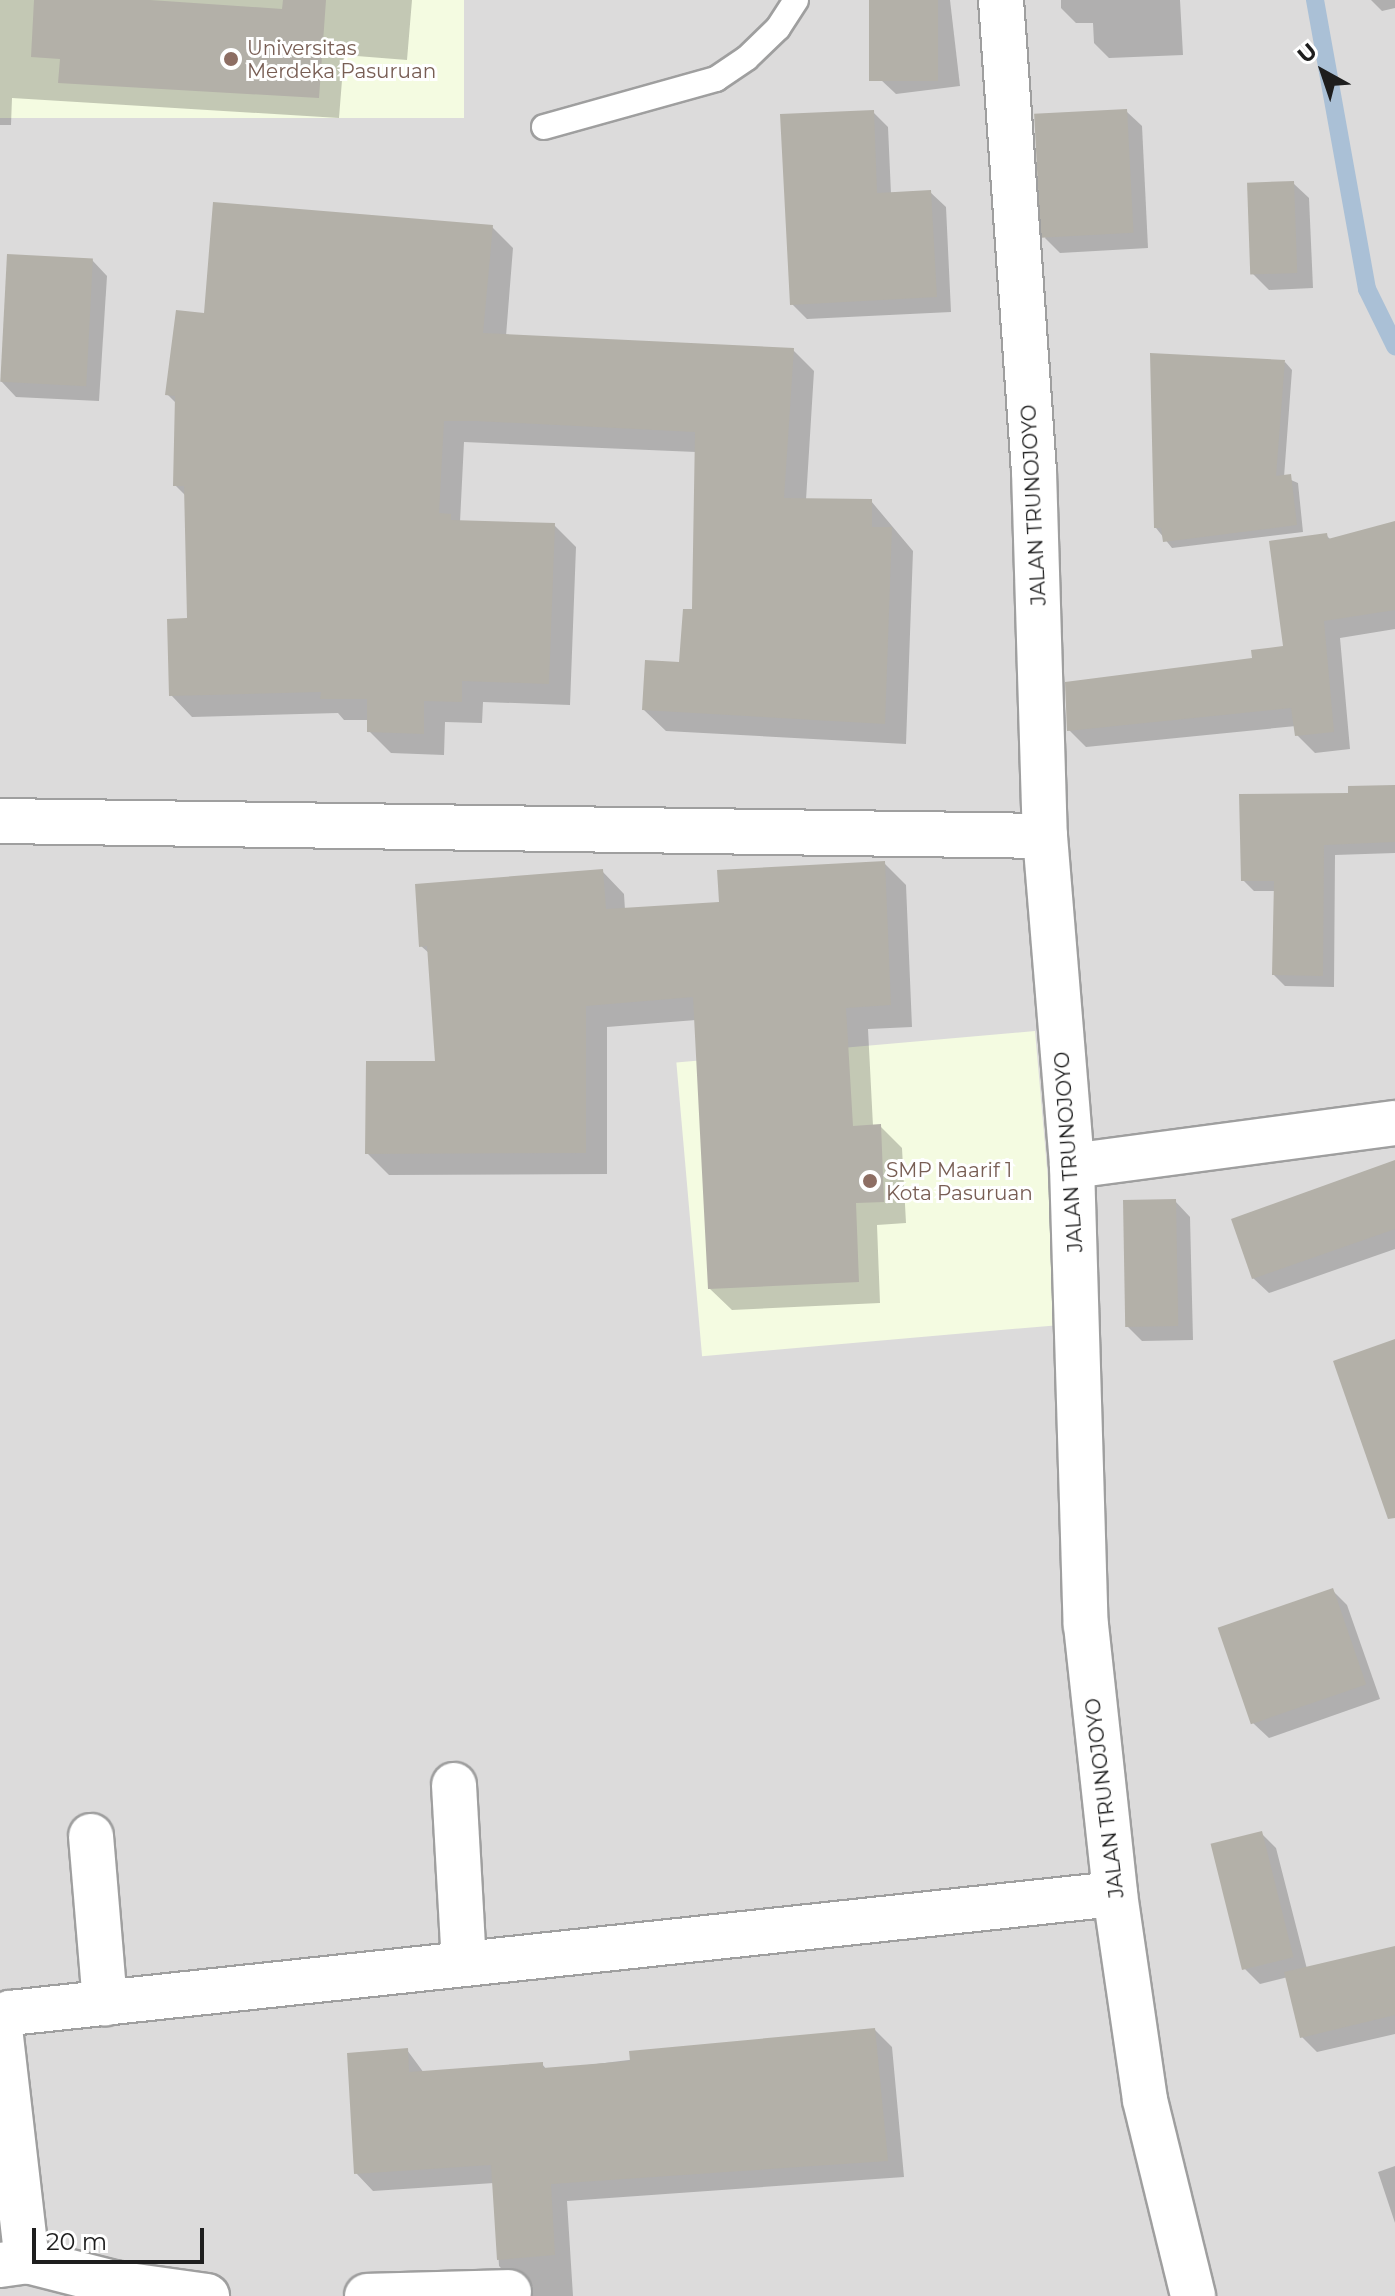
<!DOCTYPE html>
<style>
body{margin:0}
#map{position:relative;width:1395px;height:2296px;overflow:hidden;background:#eeede5;font-family:Montserrat,sans-serif}
div>[style]{position:absolute}
[style*='--x']{left:calc(var(--x)*1px);top:calc(var(--y)*1px);width:calc(var(--w)*1px);rotate:calc(var(--a)*1deg)}
.residential>*{inset:0;background:#dcdbdb;transform-origin:0 0}
.education>*{inset:0;background:#f4fbe1;transform-origin:0 0}
.shadow>*{inset:0;background:#0003}
.stream>*{height:18px;margin:-9px;padding:0 9px;transform-origin:9px;border-radius:9px;background:#aac0d6}
.building>*{inset:0;background:#b3b0a8;transform-origin:0 0}
.roads{filter:drop-shadow(2px 0 #9f9f9f) drop-shadow(-2px 0 #9f9f9f) drop-shadow(0 2px #9f9f9f) drop-shadow(0 -2px #9f9f9f)}
.service>*{height:24px;margin:-12px;padding:0 12px;transform-origin:12px;border-radius:12px;background:#fff}
.minor>*{height:44px;margin:-22px;padding:0 22px;transform-origin:22px;border-radius:22px;background:#fff}
.tertiary>*{height:44px;margin:-22px;padding:0 22px;transform-origin:22px;border-radius:22px;background:#fff}
.dots>*{width:22px;height:22px;translate:-50% -50%;box-sizing:border-box;border:4px solid #fff;border-radius:50%}
span{translate:-50% -50%;white-space:nowrap;text-align:center;line-height:1.15;-webkit-text-stroke:6px #fff;paint-order:stroke}
.education-label{font-size:20px;color:#785e54}
.left{translate:0 -50%;text-align:left}
.street-label{font-size:20px;color:#1e1e1e}
.north{position:absolute;left:1283px;top:32px;width:80px;height:80px;-webkit-text-stroke:6px #fff;paint-order:stroke;rotate:320deg;font-size:22px;font-weight:700;line-height:32px;text-align:center;color:#1e1e1e}
.north::after{content:'';display:block;margin:auto;width:28px;height:36px;background:#1e1e1e;clip-path:polygon(50% 0,100% 100%,50% 72%,0 100%)}
.scale{position:absolute;left:32px;top:2228px;width:172px;height:36px;box-sizing:border-box;border:4px solid #1e1e1e;border-top:0;padding-left:10px;font-size:24px;line-height:28px;white-space:nowrap;color:#1e1e1e;-webkit-text-stroke:6px #fff;paint-order:stroke}
</style>
<div id="map">
<div class="residential">
<i style="left:0;top:0;width:1395px;height:2296px"></i>
</div>
<div class="education">
<i style="left:0;top:0;width:464px;height:118px"></i>
<i style="left:1035px;top:1031px;width:295px;height:360px;rotate:85deg"></i>
</div>
<div class="shadow">
<i style="clip-path:polygon(0 0,412px 0,407px 60px,344px 55px,339px 118px,12px 98px,11px 125px,0 125px)"></i>
<i style="clip-path:polygon(871px 0,950px 0,960px 86px,896px 94px,880px 79px)"></i>
<i style="clip-path:polygon(1061px 0,1180px 0,1183px 55px,1109px 58px,1094px 43px,1093px 23px,1076px 23px,1061px 8px)"></i>
<i style="clip-path:polygon(1371px 0,1395px 0,1395px 8px,1382px 11px)"></i>
<i style="clip-path:polygon(1126px 111px,1142px 126px,1148px 248px,1060px 253px,1045px 238px)"></i>
<i style="clip-path:polygon(873px 112px,888px 127px,891px 194px,930px 192px,946px 207px,951px 312px,807px 319px,792px 304px)"></i>
<i style="clip-path:polygon(1293px 183px,1309px 198px,1313px 288px,1269px 290px,1253px 274px)"></i>
<i style="clip-path:polygon(492px 227px,513px 248px,506px 336px,793px 350px,814px 371px,806px 500px,871px 501px,913px 551px,906px 744px,666px 731px,644px 710px,681px 664px,694px 612px,696px 452px,464px 442px,460px 522px,554px 525px,576px 547px,570px 705px,483px 702px,482px 723px,445px 722px,444px 755px,391px 753px,369px 731px,369px 720px,344px 720px,338px 713px,192px 717px,171px 695px,189px 620px,187px 497px,175px 485px,177px 404px,167px 394px,206px 315px)"></i>
<i style="clip-path:polygon(92px 260px,107px 276px,99px 401px,16px 397px,1px 381px)"></i>
<i style="clip-path:polygon(1285px 362px,1292px 370px,1284px 477px,1298px 483px,1303px 532px,1172px 548px,1156px 528px)"></i>
<i style="clip-path:polygon(1395px 523px,1395px 629px,1340px 638px,1350px 749px,1315px 753px,1297px 735px,1296px 726px,1086px 747px,1069px 730px,1286px 648px,1326px 535px,1331px 540px)"></i>
<i style="clip-path:polygon(1395px 787px,1395px 853px,1335px 855px,1334px 987px,1285px 986px,1274px 975px,1276px 891px,1254px 891px,1243px 880px,1351px 795px)"></i>
<i style="clip-path:polygon(884px 863px,906px 885px,912px 1027px,868px 1029px,873px 1126px,880px 1126px,902px 1148px,906px 1223px,877px 1225px,880px 1303px,732px 1310px,709px 1288px,696px 1020px,607px 1027px,607px 1174px,389px 1175px,367px 1153px,437px 1063px,430px 954px,421px 946px,602px 871px,624px 894px,625px 910px,721px 904px)"></i>
<i style="clip-path:polygon(1395px 1164px,1395px 1249px,1269px 1293px,1253px 1278px)"></i>
<i style="clip-path:polygon(1175px 1201px,1190px 1217px,1193px 1340px,1142px 1341px,1127px 1326px)"></i>
<i style="clip-path:polygon(1332px 1590px,1347px 1605px,1380px 1699px,1269px 1738px,1253px 1723px)"></i>
<i style="clip-path:polygon(1261px 1833px,1276px 1848px,1307px 1969px,1395px 1948px,1395px 2034px,1317px 2052px,1302px 2037px,1288px 1977px,1260px 1984px,1245px 1969px)"></i>
<i style="clip-path:polygon(875px 2030px,892px 2047px,904px 2177px,567px 2201px,573px 2296px,533px 2296px,533px 2286px,517px 2284px,499px 2266px,494px 2183px,373px 2191px,356px 2173px,407px 2050px,424px 2073px,542px 2064px,547px 2070px)"></i>
<i style="clip-path:polygon(1395px 2166px,1395px 2223px,1378px 2172px)"></i>
</div>
<div class="stream">
<i style="--x:1315;--y:0;--w:294;--a:79.8"></i>
<i style="--x:1367;--y:289;--w:64;--a:63.8"></i>
</div>
<div class="building">
<i style="clip-path:polygon(34px 0,150px 0,282px 9px,283px 0,326px 0,319px 98px,58px 83px,60px 59px,31px 57px)"></i>
<i style="left:869px;top:0;width:69px;height:81px"></i>
<i style="left:1127px;top:109px;width:124px;height:93px;rotate:87deg"></i>
<i style="clip-path:polygon(874px 110px,877px 193px,931px 190px,937px 297px,790px 305px,780px 114px)"></i>
<i style="left:1294px;top:181px;width:92px;height:47px;rotate:88deg"></i>
<i style="clip-path:polygon(213px 202px,493px 225px,483px 333px,794px 348px,784px 498px,872px 499px,872px 527px,892px 527px,885px 724px,642px 710px,645px 660px,679px 662px,683px 609px,692px 609px,695px 432px,476px 421px,444px 421px,439px 513px,451px 514px,451px 520px,555px 523px,549px 684px,462px 681px,462px 702px,424px 701px,424px 734px,367px 732px,367px 699px,320px 699px,321px 692px,169px 696px,167px 619px,187px 618px,184px 486px,173px 486px,175px 396px,165px 395px,176px 310px,204px 313px)"></i>
<i style="left:7px;top:254px;width:86px;height:128px;rotate:3deg"></i>
<i style="clip-path:polygon(1150px 353px,1285px 360px,1276px 476px,1291px 474px,1297px 525px,1163px 542px,1161px 528px,1154px 528px)"></i>
<i style="clip-path:polygon(1395px 521px,1395px 610px,1324px 621px,1334px 732px,1295px 736px,1291px 708px,1067px 731px,1065px 682px,1252px 658px,1251px 650px,1283px 646px,1269px 541px,1327px 533px,1328px 539px)"></i>
<i style="clip-path:polygon(1395px 785px,1395px 842px,1324px 845px,1323px 976px,1272px 975px,1274px 881px,1241px 881px,1239px 794px,1348px 793px,1348px 786px)"></i>
<i style="clip-path:polygon(885px 861px,891px 1005px,846px 1008px,853px 1126px,881px 1124px,884px 1202px,856px 1203px,859px 1282px,708px 1289px,693px 997px,586px 1006px,586px 1153px,365px 1154px,366px 1061px,435px 1061px,427px 946px,419px 947px,415px 884px,603px 869px,606px 909px,719px 902px,717px 870px)"></i>
<i style="clip-path:polygon(1395px 1160px,1395px 1229px,1252px 1279px,1231px 1219px)"></i>
<i style="left:1176px;top:1199px;width:127px;height:53px;rotate:89deg"></i>
<i style="clip-path:polygon(1395px 1339px,1395px 1518px,1388px 1519px,1333px 1361px)"></i>
<i style="left:1333px;top:1588px;width:102px;height:122px;rotate:71deg"></i>
<i style="left:1262px;top:1831px;width:130px;height:53px;rotate:76deg"></i>
<i style="clip-path:polygon(1395px 1946px,1395px 2015px,1300px 2038px,1284px 1972px)"></i>
<i style="clip-path:polygon(875px 2028px,888px 2161px,551px 2184px,555px 2255px,497px 2260px,491px 2165px,354px 2174px,347px 2053px,408px 2048px,409px 2072px,543px 2062px,543px 2068px,630px 2061px,629px 2051px)"></i>
</div>
<div class="roads">
<div class="service">
<i style="--x:544;--y:127;--w:179;--a:-15.6"></i>
<i style="--x:716;--y:79;--w:37;--a:-34"></i>
<i style="--x:747;--y:58;--w:43;--a:-44.1"></i>
<i style="--x:778;--y:28;--w:33;--a:-57"></i>
</div>
<div class="minor">
<i style="--x:0;--y:821;--w:1045;--a:0.82"></i>
<i style="--x:1072;--y:1166;--w:326;--a:-7.6"></i>
<i style="--x:454;--y:1785;--w:179;--a:86.8"></i>
<i style="--x:91;--y:1836;--w:168;--a:85.2"></i>
<i style="--x:0;--y:2021;--w:13;--a:-39"></i>
<i style="--x:10;--y:2013;--w:1111;--a:-6.15"></i>
<i style="--x:0;--y:2028;--w:235;--a:83.4"></i>
<i style="--x:0;--y:2265;--w:27;--a:-8"></i>
<i style="--x:27;--y:2261;--w:90;--a:14.2"></i>
<i style="--x:114;--y:2283;--w:94;--a:8"></i>
<i style="--x:367;--y:2296;--w:142;--a:-1.6"></i>
</div>
<div class="tertiary">
<i style="--x:1001;--y:0;--w:472;--a:86"></i>
<i style="--x:1034;--y:471;--w:365;--a:88.3"></i>
<i style="--x:1045;--y:836;--w:331;--a:85.3"></i>
<i style="--x:1072;--y:1166;--w:459;--a:88.3"></i>
<i style="--x:1086;--y:1625;--w:271;--a:83.8"></i>
<i style="--x:1115;--y:1894;--w:208;--a:81.7"></i>
<i style="--x:1145;--y:2100;--w:202;--a:76.2"></i>
</div>
</div>
<div class="dots">
<i style="left:231px;top:59px;background:#8d6e63"></i>
<i style="left:870px;top:1181px;background:#8d6e63"></i>
</div>
<div class="education-label">
<span class="left" style="left:247px;top:60px">Universitas<br>Merdeka Pasuruan</span>
<span class="left" style="left:886px;top:1182px">SMP Maarif 1<br>Kota Pasuruan</span>
</div>
<div class="street-label">
<span style="left:1034px;top:505px;rotate:-93deg">JALAN TRUNOJOYO</span>
<span style="left:1069px;top:1152px;rotate:-94deg">JALAN TRUNOJOYO</span>
<span style="left:1105px;top:1798px;rotate:-97deg">JALAN TRUNOJOYO</span>
</div>
<div class="north">U</div>
<div class="scale">20 m</div>
</div>
